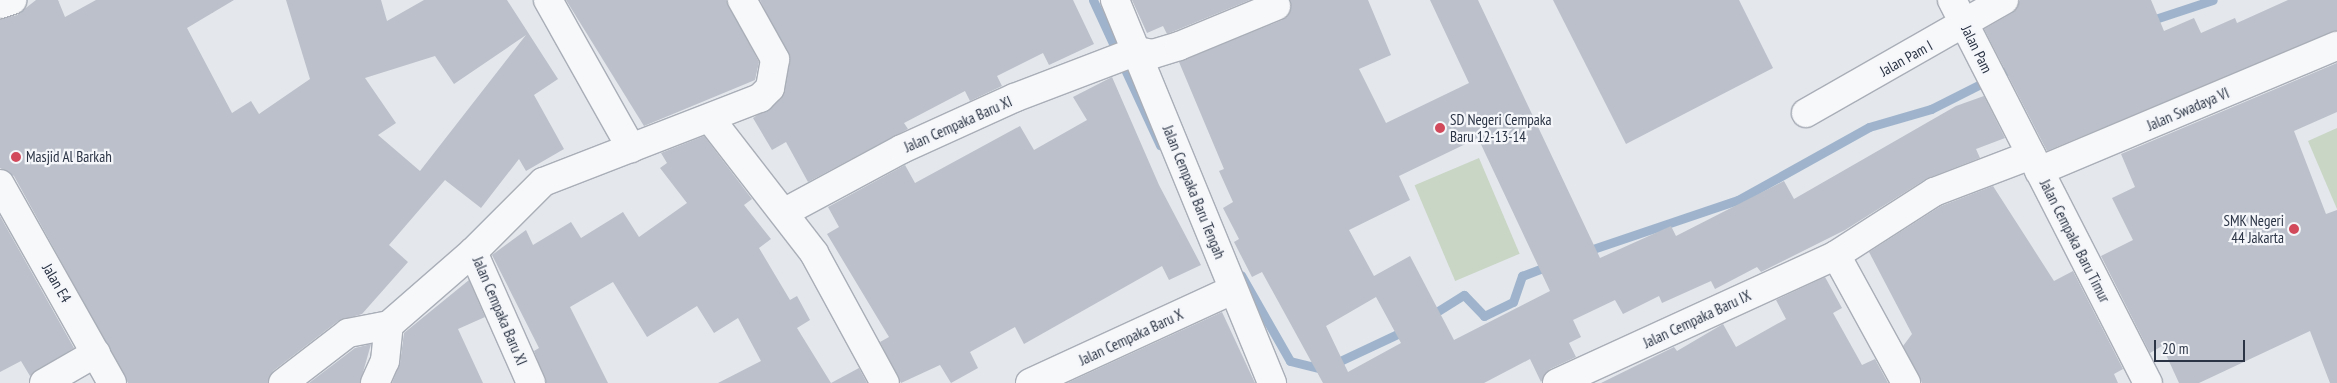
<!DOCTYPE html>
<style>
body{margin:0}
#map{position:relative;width:2337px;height:383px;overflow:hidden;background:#e4e7ec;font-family:"PT Sans Narrow",sans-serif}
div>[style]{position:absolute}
.green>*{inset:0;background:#c9d6c5;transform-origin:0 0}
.stream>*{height:9px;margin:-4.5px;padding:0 4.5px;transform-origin:4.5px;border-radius:4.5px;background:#9fb4cc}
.building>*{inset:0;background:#bbc0ca}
.roads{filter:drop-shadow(1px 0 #a9aeb7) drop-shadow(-1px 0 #a9aeb7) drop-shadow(0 1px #a9aeb7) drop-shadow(0 -1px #a9aeb7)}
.street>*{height:28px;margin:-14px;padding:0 14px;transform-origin:14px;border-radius:14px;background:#f7f8fa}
.dots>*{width:14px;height:14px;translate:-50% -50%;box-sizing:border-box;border:2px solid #f4f6f9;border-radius:50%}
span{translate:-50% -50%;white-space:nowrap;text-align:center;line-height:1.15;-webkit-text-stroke:4.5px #f4f6f9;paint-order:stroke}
.street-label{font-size:15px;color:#2b3445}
.poi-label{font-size:15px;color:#2b3445}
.left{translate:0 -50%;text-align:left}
.right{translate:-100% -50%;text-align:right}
.scale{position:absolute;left:2154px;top:340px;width:91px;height:22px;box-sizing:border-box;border:2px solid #2b3445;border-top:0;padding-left:6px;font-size:15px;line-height:18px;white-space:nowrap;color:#2b3445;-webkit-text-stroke:4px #f4f6f9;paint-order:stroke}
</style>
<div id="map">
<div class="green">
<div style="clip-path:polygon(2337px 128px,2337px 209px,2308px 141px)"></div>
<div style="left:1479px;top:158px;width:104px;height:70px;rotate:67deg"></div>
</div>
<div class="stream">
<div style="left:1093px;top:0;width:160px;rotate:65.2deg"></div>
<div style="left:2149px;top:21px;width:67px;rotate:-18.2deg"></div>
<div style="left:1584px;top:252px;width:163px;rotate:-18.7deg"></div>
<div style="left:1738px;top:200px;width:150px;rotate:-29.1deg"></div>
<div style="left:1869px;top:127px;width:65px;rotate:-16.2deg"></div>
<div style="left:1931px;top:109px;width:95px;rotate:-26.8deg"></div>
<div style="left:1241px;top:275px;width:99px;rotate:60.3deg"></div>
<div style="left:1290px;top:361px;width:34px;rotate:14deg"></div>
<div style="left:1323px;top:369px;width:92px;rotate:-25.2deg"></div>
<div style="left:1430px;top:316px;width:40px;rotate:-32deg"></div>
<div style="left:1464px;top:295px;width:29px;rotate:46deg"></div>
<div style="left:1484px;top:316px;width:32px;rotate:-26deg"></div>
<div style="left:1513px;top:302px;width:28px;rotate:-71deg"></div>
<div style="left:1522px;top:276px;width:31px;rotate:-21deg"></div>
</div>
<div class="building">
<div style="clip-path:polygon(evenodd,36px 0,58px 0,65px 17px,96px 0,234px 0,187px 28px,232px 113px,251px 101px,259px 114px,310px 79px,286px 0,381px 0,387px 21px,424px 0,507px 0,558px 79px,534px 95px,564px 149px,526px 171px,519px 159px,481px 208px,445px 180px,389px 245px,408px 262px,362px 314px,338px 321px,273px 371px,268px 383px,128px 383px,14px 176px,0 168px,0 19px,17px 15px,36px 0,526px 35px,420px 171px,378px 135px,396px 123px,365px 78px,435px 56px,454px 84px,526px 35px)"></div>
<div style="clip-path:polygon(566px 0,726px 0,759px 62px,755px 80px,644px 126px)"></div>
<div style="clip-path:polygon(760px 0,1073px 0,1094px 44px,1049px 65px,1043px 53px,997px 76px,1002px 86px,970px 101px,965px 91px,904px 123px,908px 129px,808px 182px,786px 142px,772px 150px,753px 118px,781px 99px,790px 62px)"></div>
<div style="clip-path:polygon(1132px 0,1250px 0,1167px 34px,1163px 26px,1147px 33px)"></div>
<div style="clip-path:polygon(evenodd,1290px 0,1368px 0,1391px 55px,1359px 69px,1386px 123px,1469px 83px,1430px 0,1478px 0,1600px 258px,1671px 226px,1676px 236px,1784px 181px,1794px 199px,1956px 106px,1984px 96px,2005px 138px,1976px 149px,1980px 158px,1926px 179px,1845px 230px,1761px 272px,1757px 267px,1715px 289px,1711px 281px,1662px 303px,1659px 296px,1623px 314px,1615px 300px,1573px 320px,1581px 337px,1569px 343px,1576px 357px,1550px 369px,1541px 382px,1530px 359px,1484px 383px,1323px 383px,1262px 272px,1252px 277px,1234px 242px,1239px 239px,1223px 208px,1233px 202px,1219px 171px,1224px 169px,1179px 62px,1282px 20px,1291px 9px,1290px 0,1478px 138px,1550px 291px,1454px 340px,1410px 256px,1374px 276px,1349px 230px,1410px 200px,1399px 176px,1478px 138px,1290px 0,1376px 297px,1401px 343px,1348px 372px,1326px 326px,1376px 297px)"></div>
<div style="clip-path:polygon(1553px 0,1739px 0,1773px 68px,1626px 144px)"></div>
<div style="clip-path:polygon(2020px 0,2151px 0,2164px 31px,2194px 18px,2201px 33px,2235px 18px,2237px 23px,2288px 0,2337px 0,2337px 31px,2047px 151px,1984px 29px,2012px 13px)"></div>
<div style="clip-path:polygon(2337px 63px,2337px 112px,2294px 131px,2326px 214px,2337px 210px,2337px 383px,2330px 383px,2310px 331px,2199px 383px,2179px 383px,2162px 346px,2150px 353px,2101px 256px,2133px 240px,2112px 198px,2135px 187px,2121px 154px)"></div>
<div style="clip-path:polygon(1112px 77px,1159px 185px,1201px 265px,1169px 280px,1162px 266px,1024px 344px,1015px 327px,970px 352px,978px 368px,951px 383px,940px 365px,901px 383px,880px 342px,889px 337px,827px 234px,839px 227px,828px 207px,905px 165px,915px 183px,1020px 126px,1034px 150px,1087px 120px,1073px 97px)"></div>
<div style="clip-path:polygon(704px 136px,752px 199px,744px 205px,771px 239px,759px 248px,790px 300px,797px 296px,810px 320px,797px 328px,831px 383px,718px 383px,761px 361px,738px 318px,714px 333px,697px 306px,647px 337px,613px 282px,570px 307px,608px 383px,546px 383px,534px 351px,539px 348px,492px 255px,526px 230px,533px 245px,571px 222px,581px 238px,623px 212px,639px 237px,687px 203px,660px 168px,667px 163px,661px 153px)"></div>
<div style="clip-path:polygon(1993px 186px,2054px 281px,2073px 271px,2123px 369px,2114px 374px,2118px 383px,1922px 383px,1903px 346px,1912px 334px,1869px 252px,1941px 206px)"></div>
<div style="clip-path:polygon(0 216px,74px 348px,30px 376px,21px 361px,0 372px)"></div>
<div style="clip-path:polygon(1825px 277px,1842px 308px,1833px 313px,1862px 365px,1875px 359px,1888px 383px,1601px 383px,1674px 347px,1677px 351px,1723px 324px,1736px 347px,1786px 319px,1776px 300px)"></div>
<div style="clip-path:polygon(469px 280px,485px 317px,458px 329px,483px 383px,392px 383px,400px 363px,404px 333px)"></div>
<div style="clip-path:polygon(1222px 312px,1255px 383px,1067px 383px)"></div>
<div style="clip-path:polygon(371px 344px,360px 383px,309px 383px,355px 348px)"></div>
<div style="clip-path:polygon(859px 368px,867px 383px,831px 383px)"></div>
</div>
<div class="roads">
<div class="street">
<div style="left:548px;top:0;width:170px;rotate:60.7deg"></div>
<div style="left:1115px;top:0;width:414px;rotate:67.7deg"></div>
<div style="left:1952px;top:0;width:430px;rotate:62.9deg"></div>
<div style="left:0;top:4px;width:13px;rotate:-18deg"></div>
<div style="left:1806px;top:113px;width:228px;rotate:-29.7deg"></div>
<div style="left:711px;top:120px;width:168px;rotate:52.2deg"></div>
<div style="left:814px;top:253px;width:148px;rotate:61.4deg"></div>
<div style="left:2039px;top:171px;width:323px;rotate:-22.8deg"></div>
<div style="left:0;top:184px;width:228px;rotate:60.6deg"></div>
<div style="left:785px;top:212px;width:133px;rotate:-28.3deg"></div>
<div style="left:902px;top:149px;width:123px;rotate:-24.5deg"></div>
<div style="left:1014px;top:98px;width:132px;rotate:-20.9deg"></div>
<div style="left:1137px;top:51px;width:16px;rotate:11deg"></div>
<div style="left:1153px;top:54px;width:27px;rotate:-17deg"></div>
<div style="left:1179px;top:46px;width:105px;rotate:-22.4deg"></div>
<div style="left:473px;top:252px;width:143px;rotate:66.1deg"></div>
<div style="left:1836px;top:255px;width:117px;rotate:-32.7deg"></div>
<div style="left:1934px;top:192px;width:104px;rotate:-20.9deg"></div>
<div style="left:44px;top:383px;width:60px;rotate:-30deg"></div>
<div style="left:283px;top:383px;width:82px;rotate:-37.6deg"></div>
<div style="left:348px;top:333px;width:42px;rotate:-11deg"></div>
<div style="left:389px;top:325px;width:111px;rotate:-41deg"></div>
<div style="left:473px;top:252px;width:99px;rotate:-45deg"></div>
<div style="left:543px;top:182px;width:233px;rotate:-21.2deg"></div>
<div style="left:760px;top:98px;width:14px;rotate:-45deg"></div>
<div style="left:770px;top:88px;width:29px;rotate:-80deg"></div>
<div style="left:775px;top:59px;width:68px;rotate:-119.2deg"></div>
<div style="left:375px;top:383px;width:24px;rotate:-66deg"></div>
<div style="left:385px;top:361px;width:36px;rotate:-84deg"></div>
<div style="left:1030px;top:383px;width:222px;rotate:-24.7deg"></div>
<div style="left:1557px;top:383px;width:307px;rotate:-24.6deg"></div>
<div style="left:1836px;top:255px;width:146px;rotate:61.3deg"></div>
</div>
</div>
<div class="dots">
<div style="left:1440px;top:128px;background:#d1495b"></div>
<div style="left:16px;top:157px;background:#d1495b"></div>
<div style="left:2294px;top:229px;background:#d1495b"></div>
</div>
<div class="street-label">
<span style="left:1977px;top:49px;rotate:64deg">Jalan Pam</span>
<span style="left:1906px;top:58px;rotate:-29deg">Jalan Pam I</span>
<span style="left:2188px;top:109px;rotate:-23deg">Jalan Swadaya VI</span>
<span style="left:958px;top:124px;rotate:-24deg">Jalan Cempaka Baru XI</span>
<span style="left:1194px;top:192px;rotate:68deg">Jalan Cempaka Baru Tengah</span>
<span style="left:2075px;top:241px;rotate:63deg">Jalan Cempaka Baru Timur</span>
<span style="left:57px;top:283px;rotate:60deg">Jalan E4</span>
<span style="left:500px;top:311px;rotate:67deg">Jalan Cempaka Baru XI</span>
<span style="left:1697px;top:319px;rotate:-25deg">Jalan Cempaka Baru IX</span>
<span style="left:1131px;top:337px;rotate:-25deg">Jalan Cempaka Baru X</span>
</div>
<div class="poi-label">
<span class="left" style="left:1450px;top:128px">SD Negeri Cempaka<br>Baru 12-13-14</span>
<span class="left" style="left:26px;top:157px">Masjid Al Barkah</span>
<span class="right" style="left:2284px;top:229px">SMK Negeri<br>44 Jakarta</span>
</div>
<div class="scale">20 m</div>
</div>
